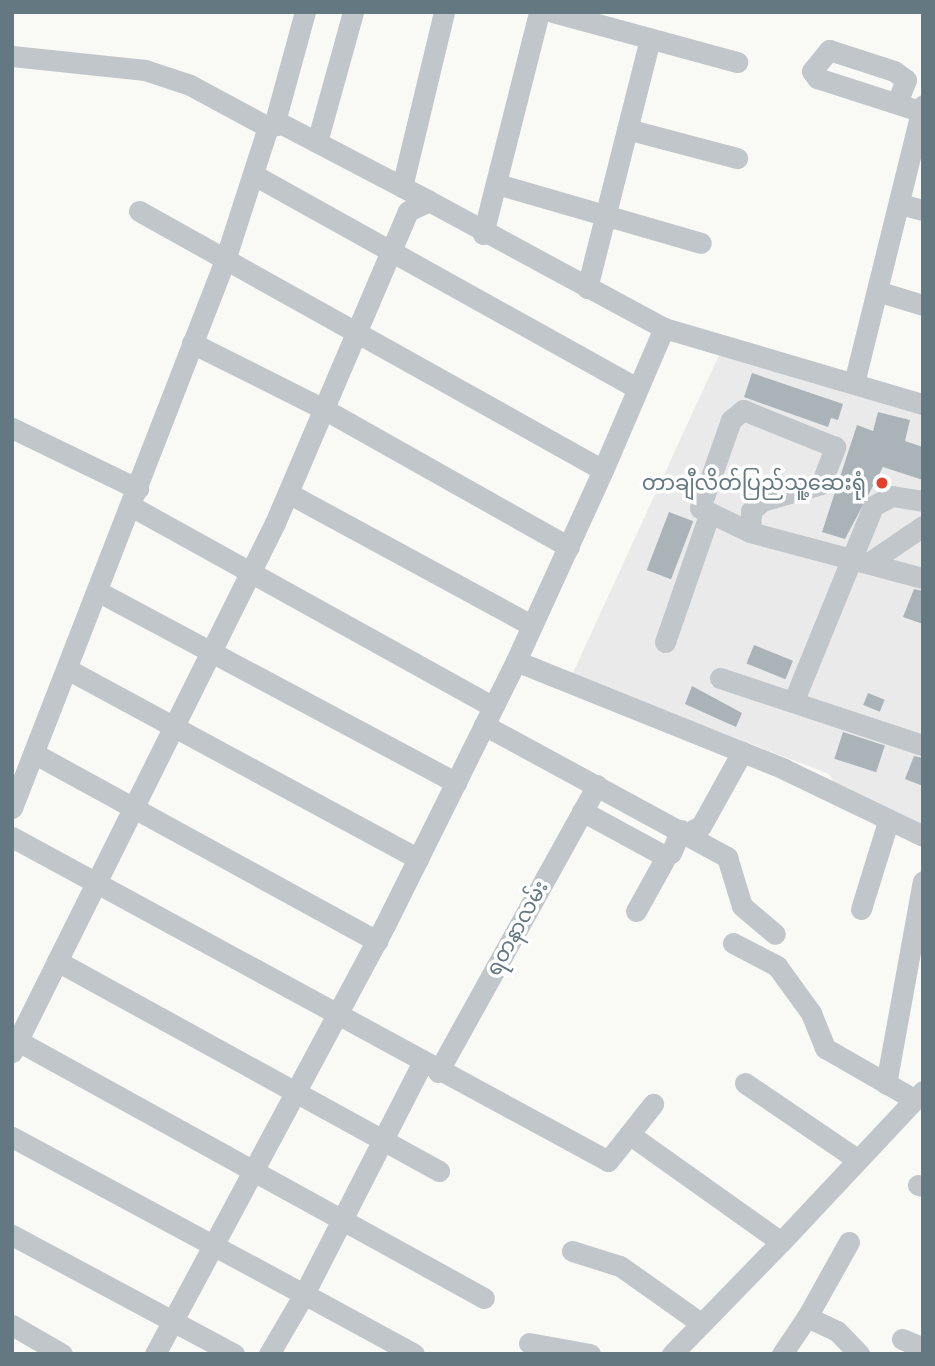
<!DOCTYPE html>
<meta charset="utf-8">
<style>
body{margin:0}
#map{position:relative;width:935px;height:1366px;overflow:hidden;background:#f9f9f6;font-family:Helvetica,"Noto Sans Myanmar",sans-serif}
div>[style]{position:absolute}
.built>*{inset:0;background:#eaeaea}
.building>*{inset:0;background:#a9b3b8;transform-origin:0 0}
.minor>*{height:21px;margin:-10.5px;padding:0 10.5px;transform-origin:10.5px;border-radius:10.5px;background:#c0c6c9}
.dots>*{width:19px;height:19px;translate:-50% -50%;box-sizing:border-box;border:4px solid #fff;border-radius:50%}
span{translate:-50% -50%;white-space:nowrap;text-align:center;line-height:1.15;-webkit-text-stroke:7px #fff;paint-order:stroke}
.poi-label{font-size:21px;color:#647881}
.right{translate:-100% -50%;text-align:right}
.street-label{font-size:21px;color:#647881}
.frame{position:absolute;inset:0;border:14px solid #647881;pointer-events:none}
</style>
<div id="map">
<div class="built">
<div style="clip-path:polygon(720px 353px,923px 410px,923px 827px,838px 790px,829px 774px,572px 675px)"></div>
</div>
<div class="building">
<div style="clip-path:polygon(752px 373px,843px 404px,838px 420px,831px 418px,828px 427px,744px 397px)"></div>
<div style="clip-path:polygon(878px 412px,910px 420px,905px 441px,923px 447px,923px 480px,883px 467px,845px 539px,822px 532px,857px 425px,873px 431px)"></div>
<div style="left:669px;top:512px;width:26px;height:62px;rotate:21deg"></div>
<div style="clip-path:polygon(914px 589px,923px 591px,923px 624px,903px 617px)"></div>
<div style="left:754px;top:645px;width:42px;height:20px;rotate:22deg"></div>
<div style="clip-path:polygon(692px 686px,742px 713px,736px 727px,685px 704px)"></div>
<div style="left:868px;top:693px;width:18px;height:13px;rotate:22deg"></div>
<div style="left:843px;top:732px;width:44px;height:28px;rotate:18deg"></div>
<div style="clip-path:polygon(914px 756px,923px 758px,923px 786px,905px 779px)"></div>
</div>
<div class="minor">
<div style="left:553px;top:12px;width:191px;rotate:15.2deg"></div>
<div style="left:12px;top:56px;width:134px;rotate:6deg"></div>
<div style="left:145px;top:70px;width:47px;rotate:18.4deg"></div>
<div style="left:190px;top:85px;width:89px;rotate:28.3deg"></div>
<div style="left:897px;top:103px;width:25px;rotate:-69deg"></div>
<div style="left:906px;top:80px;width:15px;rotate:-143deg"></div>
<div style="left:894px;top:71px;width:68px;rotate:-162.1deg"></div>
<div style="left:829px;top:50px;width:27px;rotate:129deg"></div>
<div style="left:812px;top:71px;width:9px;rotate:54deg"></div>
<div style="left:817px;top:78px;width:111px;rotate:17.8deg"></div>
<div style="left:274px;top:125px;width:117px;rotate:-74.7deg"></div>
<div style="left:627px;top:129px;width:114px;rotate:14.8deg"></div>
<div style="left:317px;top:142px;width:135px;rotate:-74.5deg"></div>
<div style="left:254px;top:175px;width:438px;rotate:29.1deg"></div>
<div style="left:497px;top:184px;width:212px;rotate:16.1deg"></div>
<div style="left:402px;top:187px;width:180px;rotate:-76.5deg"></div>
<div style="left:900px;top:204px;width:24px;rotate:15deg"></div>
<div style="left:139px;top:211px;width:531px;rotate:29.17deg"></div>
<div style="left:603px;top:470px;width:155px;rotate:-66.8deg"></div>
<div style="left:483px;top:234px;width:229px;rotate:-75.8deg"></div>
<div style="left:587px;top:288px;width:257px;rotate:-75.8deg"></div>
<div style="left:880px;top:292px;width:45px;rotate:16.8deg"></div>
<div style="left:192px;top:343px;width:148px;rotate:26.6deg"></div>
<div style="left:324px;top:409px;width:281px;rotate:29.4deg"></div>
<div style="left:854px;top:383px;width:286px;rotate:-76.1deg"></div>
<div style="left:12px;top:428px;width:140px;rotate:25.8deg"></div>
<div style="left:288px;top:493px;width:277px;rotate:28.5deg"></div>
<div style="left:131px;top:506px;width:414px;rotate:29deg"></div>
<div style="left:750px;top:532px;width:21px;rotate:-87deg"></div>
<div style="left:751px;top:511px;width:15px;rotate:-42deg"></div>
<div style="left:762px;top:501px;width:61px;rotate:-16.1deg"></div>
<div style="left:821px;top:484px;width:40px;rotate:-69deg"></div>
<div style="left:835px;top:447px;width:99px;rotate:-158.1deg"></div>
<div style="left:743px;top:410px;width:16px;rotate:140deg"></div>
<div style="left:731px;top:420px;width:93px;rotate:109.4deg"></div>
<div style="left:700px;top:508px;width:55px;rotate:25.6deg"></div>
<div style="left:750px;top:532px;width:179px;rotate:14.9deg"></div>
<div style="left:870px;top:562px;width:64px;rotate:-34.2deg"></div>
<div style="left:99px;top:592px;width:405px;rotate:28.1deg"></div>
<div style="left:665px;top:642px;width:134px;rotate:-70.9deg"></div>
<div style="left:516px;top:661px;width:210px;rotate:-65.5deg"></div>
<div style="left:69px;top:670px;width:397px;rotate:28.4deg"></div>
<div style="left:720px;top:678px;width:214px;rotate:18.3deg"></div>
<div style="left:794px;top:700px;width:209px;rotate:-67.8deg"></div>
<div style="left:873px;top:506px;width:21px;rotate:-28deg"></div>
<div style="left:892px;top:496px;width:31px;rotate:9deg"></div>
<div style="left:484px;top:725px;width:277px;rotate:28.5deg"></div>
<div style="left:727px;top:857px;width:51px;rotate:73deg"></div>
<div style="left:742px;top:906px;width:43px;rotate:40.3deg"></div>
<div style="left:37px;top:755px;width:388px;rotate:28.7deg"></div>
<div style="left:12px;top:808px;width:588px;rotate:-68.76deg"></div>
<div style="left:225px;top:260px;width:140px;rotate:-72.1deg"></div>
<div style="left:268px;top:127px;width:14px;rotate:-12deg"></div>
<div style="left:282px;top:124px;width:166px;rotate:27.6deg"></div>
<div style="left:582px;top:811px;width:92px;rotate:28.5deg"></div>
<div style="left:663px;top:855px;width:8px;rotate:-14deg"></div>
<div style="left:671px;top:853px;width:25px;rotate:-67deg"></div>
<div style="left:689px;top:832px;width:13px;rotate:-27deg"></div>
<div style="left:701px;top:826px;width:85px;rotate:-61deg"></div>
<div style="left:12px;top:837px;width:678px;rotate:28.53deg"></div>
<div style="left:608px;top:1161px;width:73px;rotate:-51.7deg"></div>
<div style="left:861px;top:909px;width:91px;rotate:-72.8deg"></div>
<div style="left:636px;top:911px;width:64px;rotate:-61deg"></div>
<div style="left:733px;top:943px;width:50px;rotate:27.6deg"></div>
<div style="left:777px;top:966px;width:58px;rotate:54.1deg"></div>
<div style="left:811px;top:1013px;width:38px;rotate:68deg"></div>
<div style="left:825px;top:1048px;width:100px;rotate:29.9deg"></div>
<div style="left:57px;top:961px;width:436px;rotate:28.8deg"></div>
<div style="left:18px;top:1041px;width:532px;rotate:28.88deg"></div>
<div style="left:12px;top:1052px;width:591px;rotate:-63.57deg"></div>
<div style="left:275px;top:523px;width:339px;rotate:-66.9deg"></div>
<div style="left:408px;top:211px;width:23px;rotate:-25deg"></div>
<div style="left:429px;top:201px;width:267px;rotate:28.4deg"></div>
<div style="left:664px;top:328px;width:270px;rotate:16.4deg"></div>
<div style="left:438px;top:1072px;width:328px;rotate:-61deg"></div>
<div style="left:745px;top:1083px;width:132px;rotate:34.2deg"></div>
<div style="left:886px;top:1084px;width:206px;rotate:-79.7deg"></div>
<div style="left:629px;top:1134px;width:186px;rotate:35.4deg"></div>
<div style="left:781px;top:1242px;width:207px;rotate:-46.8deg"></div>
<div style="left:12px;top:1137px;width:332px;rotate:28.3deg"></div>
<div style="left:304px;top:1294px;width:259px;rotate:-62.9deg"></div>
<div style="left:918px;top:1185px;width:5px;rotate:11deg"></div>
<div style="left:12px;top:1235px;width:252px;rotate:28.2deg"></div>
<div style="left:572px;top:1251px;width:50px;rotate:17.4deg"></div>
<div style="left:620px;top:1266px;width:97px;rotate:35.3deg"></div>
<div style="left:807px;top:1317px;width:86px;rotate:-60.8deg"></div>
<div style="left:12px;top:1325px;width:58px;rotate:30.1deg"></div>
<div style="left:902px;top:1339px;width:23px;rotate:23deg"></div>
<div style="left:529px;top:1343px;width:62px;rotate:10.2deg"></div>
<div style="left:155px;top:1354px;width:487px;rotate:-61.8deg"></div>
<div style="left:385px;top:925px;width:295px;rotate:-63.6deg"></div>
<div style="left:516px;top:661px;width:289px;rotate:21.9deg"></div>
<div style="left:784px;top:769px;width:154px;rotate:25.7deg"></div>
<div style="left:269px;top:1354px;width:69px;rotate:-59.7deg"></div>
<div style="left:304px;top:1294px;width:125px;rotate:28.6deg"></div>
<div style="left:672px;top:1354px;width:156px;rotate:-45.8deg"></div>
<div style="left:782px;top:1354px;width:45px;rotate:-56deg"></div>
<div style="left:807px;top:1317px;width:33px;rotate:25deg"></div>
<div style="left:837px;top:1331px;width:32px;rotate:46deg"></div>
</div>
<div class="dots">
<div style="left:882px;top:483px;background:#e33f2d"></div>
</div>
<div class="poi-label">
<span class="right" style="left:866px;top:483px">တာချီလိတ်ပြည်သူ့ဆေးရုံ</span>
</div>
<div class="street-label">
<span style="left:517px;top:928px;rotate:-61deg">ရတနာလမ်း</span>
</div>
<div class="frame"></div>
</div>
